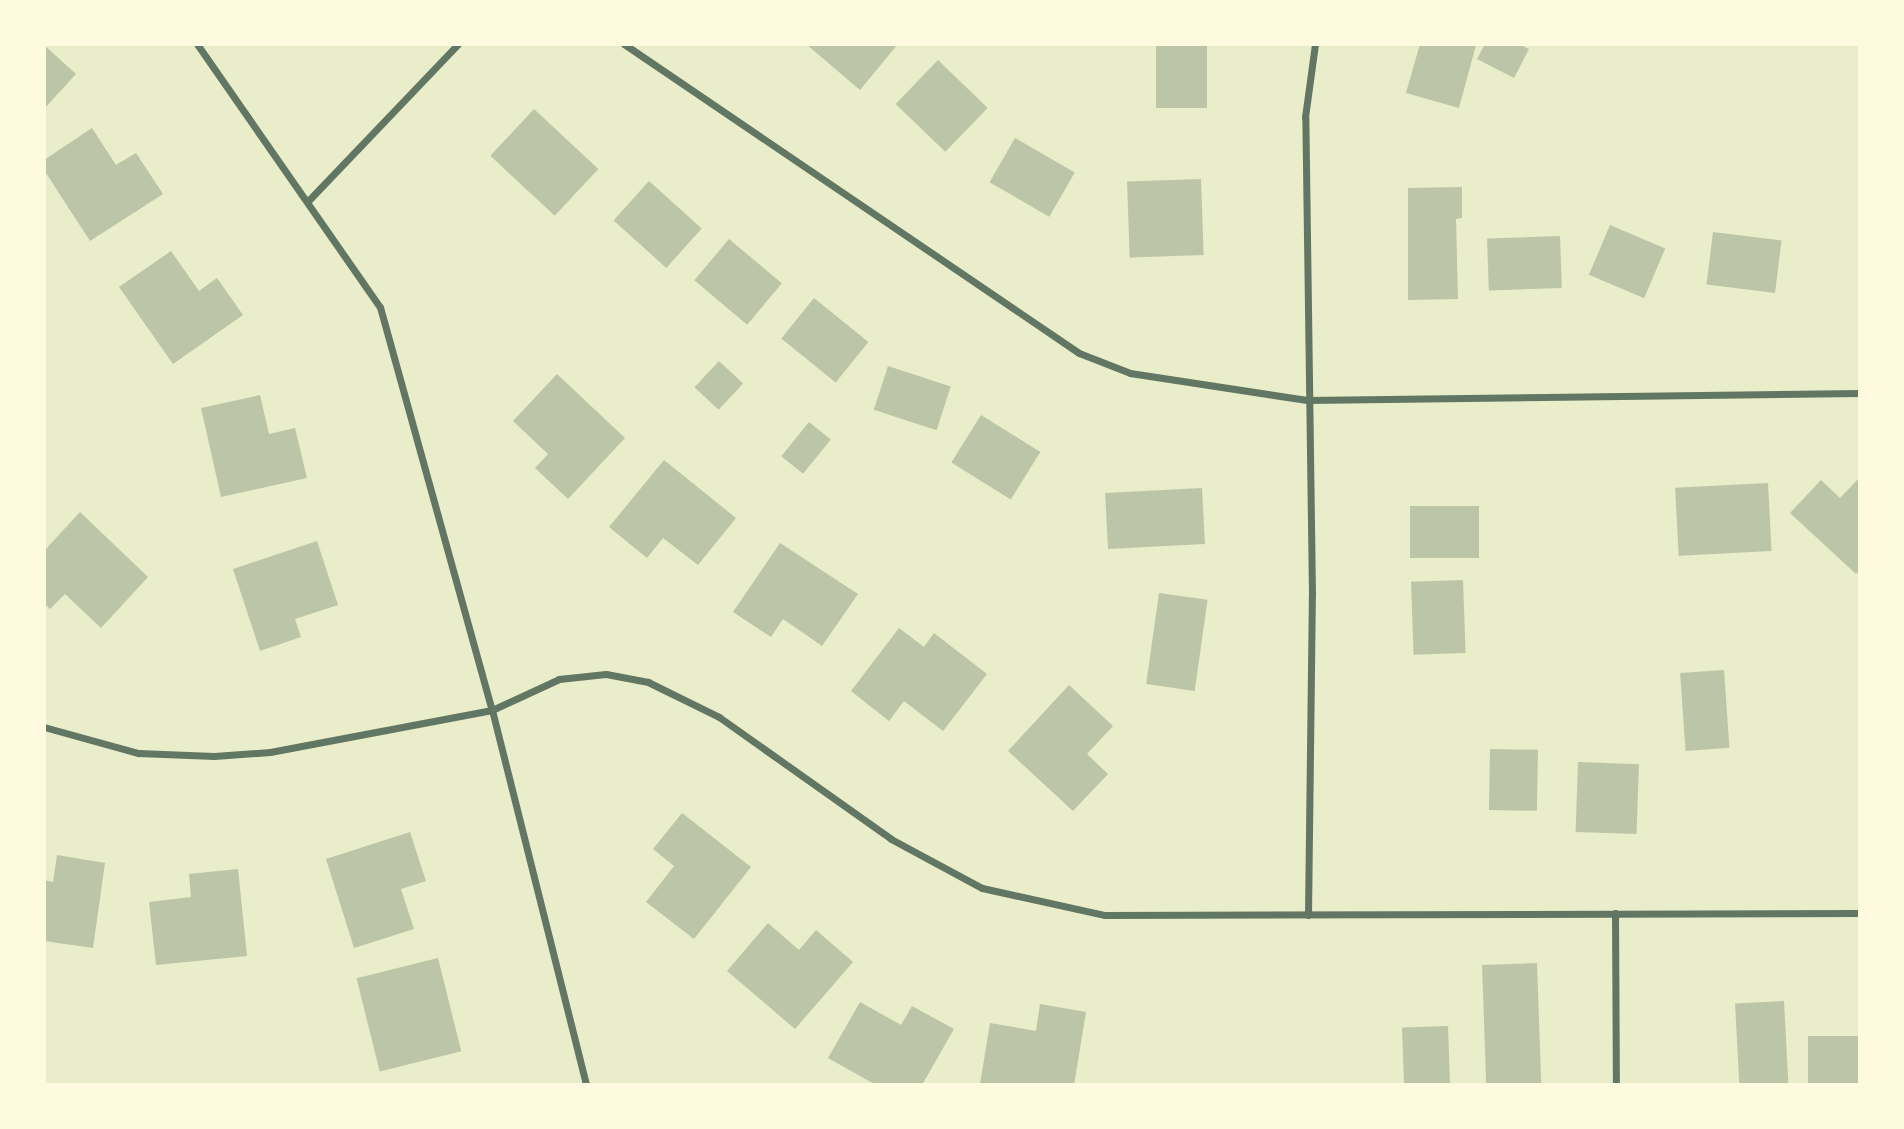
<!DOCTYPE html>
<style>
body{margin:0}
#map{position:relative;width:1904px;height:1129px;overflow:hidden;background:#e9edc9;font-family:Arial,sans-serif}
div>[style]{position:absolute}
.building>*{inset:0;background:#bcc5a7;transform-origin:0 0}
.minor>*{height:7px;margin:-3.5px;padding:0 3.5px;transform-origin:3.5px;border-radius:3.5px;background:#617663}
span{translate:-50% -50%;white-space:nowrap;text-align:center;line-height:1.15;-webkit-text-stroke:5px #fefae0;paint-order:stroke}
.frame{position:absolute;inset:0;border:46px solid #fefae0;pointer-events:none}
</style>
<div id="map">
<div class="building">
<div style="clip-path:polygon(806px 44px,898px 44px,860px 90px)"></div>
<div style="left:1156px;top:44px;width:51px;height:64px"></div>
<div style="clip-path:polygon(1420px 44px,1476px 45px,1459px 108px,1406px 93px)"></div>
<div style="clip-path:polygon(1485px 44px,1519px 44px,1529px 49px,1514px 78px,1477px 59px)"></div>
<div style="clip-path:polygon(44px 45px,76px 74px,44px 109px)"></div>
<div style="left:938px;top:60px;width:69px;height:61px;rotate:44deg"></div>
<div style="left:534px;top:109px;width:88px;height:64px;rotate:43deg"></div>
<div style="clip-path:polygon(92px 128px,116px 165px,136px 153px,163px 194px,90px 241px,44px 170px,44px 160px)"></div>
<div style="left:1015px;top:138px;width:69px;height:51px;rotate:30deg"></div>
<div style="left:1201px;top:179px;width:76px;height:74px;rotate:88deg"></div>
<div style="left:649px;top:181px;width:71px;height:53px;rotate:42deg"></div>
<div style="clip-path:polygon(1462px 187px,1462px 218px,1456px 219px,1458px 299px,1408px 300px,1408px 188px)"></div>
<div style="left:1610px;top:225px;width:60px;height:54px;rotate:23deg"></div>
<div style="left:1713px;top:232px;width:69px;height:53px;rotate:7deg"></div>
<div style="left:1560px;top:236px;width:52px;height:73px;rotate:88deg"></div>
<div style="left:729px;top:239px;width:69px;height:54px;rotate:40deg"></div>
<div style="clip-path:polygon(171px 251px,199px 291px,217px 278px,243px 315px,173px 364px,119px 287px)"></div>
<div style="left:814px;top:298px;width:70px;height:52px;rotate:39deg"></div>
<div style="left:719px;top:361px;width:33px;height:36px;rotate:43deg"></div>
<div style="left:888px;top:366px;width:66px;height:46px;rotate:18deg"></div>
<div style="clip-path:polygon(557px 374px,625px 438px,568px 499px,535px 468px,548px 454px,513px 421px)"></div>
<div style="clip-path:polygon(260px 395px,269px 434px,295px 428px,307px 478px,221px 497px,201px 408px)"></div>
<div style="left:981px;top:415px;width:70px;height:56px;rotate:32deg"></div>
<div style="left:809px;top:422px;width:28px;height:44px;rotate:39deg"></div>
<div style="clip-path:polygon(664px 460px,736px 518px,698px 565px,663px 538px,647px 558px,609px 527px)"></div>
<div style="clip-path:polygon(1860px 477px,1860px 570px,1856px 574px,1790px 513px,1821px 480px,1840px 498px)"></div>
<div style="left:1768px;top:483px;width:68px;height:93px;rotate:87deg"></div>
<div style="left:1202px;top:488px;width:56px;height:97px;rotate:87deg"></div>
<div style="left:1410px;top:506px;width:69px;height:52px"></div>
<div style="clip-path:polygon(80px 512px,148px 577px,101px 628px,65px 594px,50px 609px,44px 603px,44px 551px)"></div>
<div style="clip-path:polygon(317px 541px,338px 605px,295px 619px,301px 637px,260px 651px,233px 569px)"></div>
<div style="clip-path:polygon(780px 543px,858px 594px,822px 646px,783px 619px,771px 637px,733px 612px)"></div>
<div style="left:1463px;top:580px;width:73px;height:52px;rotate:88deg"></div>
<div style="left:1159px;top:593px;width:49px;height:92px;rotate:8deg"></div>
<div style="clip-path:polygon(899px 628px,924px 647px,934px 633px,987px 674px,943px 731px,904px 701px,889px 721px,851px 691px)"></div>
<div style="left:1724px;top:670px;width:78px;height:44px;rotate:86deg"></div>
<div style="clip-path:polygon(1069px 685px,1113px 726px,1087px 754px,1108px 774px,1073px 811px,1008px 751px)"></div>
<div style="left:1490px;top:749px;width:48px;height:61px;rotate:1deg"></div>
<div style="left:1578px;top:762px;width:61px;height:70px;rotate:2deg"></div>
<div style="clip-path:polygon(682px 813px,751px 867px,694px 939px,646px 902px,674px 866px,653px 849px)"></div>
<div style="clip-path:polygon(410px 832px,426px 881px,401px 889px,414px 929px,354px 948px,326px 859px)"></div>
<div style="clip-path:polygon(57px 855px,105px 863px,93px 948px,44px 941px,44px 880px,53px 882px)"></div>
<div style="clip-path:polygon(238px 869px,247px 956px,156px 965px,149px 902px,191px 897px,189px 874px)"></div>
<div style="clip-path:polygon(768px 923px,799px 950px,816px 930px,853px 962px,795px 1029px,727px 971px)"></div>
<div style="left:438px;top:958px;width:96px;height:84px;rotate:76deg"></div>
<div style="left:1537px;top:963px;width:122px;height:55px;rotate:88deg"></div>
<div style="left:1784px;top:1001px;width:84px;height:49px;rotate:87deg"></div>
<div style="clip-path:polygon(860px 1002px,901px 1025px,912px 1006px,954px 1029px,922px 1085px,876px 1085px,828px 1058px)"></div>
<div style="clip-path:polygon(1040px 1004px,1086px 1012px,1074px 1085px,980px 1084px,990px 1023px,1036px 1031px)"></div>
<div style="left:1448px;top:1026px;width:59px;height:46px;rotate:88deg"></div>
<div style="left:1808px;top:1036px;width:52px;height:49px"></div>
</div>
<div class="minor">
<div style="left:197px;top:44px;width:320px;rotate:55.2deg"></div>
<div style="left:380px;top:307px;width:418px;rotate:74.5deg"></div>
<div style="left:492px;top:710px;width:387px;rotate:75.9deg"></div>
<div style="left:624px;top:44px;width:550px;rotate:34.18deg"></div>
<div style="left:1079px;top:353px;width:55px;rotate:21.4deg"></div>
<div style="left:1130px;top:373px;width:179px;rotate:8.7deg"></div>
<div style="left:1307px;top:400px;width:553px;rotate:-0.73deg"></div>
<div style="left:308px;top:201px;width:217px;rotate:-46.3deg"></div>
<div style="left:44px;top:727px;width:98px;rotate:15.5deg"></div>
<div style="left:138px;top:753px;width:76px;rotate:2.3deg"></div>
<div style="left:214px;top:756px;width:56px;rotate:-4.1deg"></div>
<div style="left:270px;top:752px;width:226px;rotate:-10.7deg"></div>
<div style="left:492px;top:710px;width:74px;rotate:-24.8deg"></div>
<div style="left:559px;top:679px;width:47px;rotate:-6.1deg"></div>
<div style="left:606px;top:674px;width:43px;rotate:10.8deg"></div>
<div style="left:648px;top:682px;width:79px;rotate:26.2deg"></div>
<div style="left:719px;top:717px;width:211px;rotate:35.3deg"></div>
<div style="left:891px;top:839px;width:103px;rotate:28.3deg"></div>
<div style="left:982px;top:888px;width:126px;rotate:12.4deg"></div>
<div style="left:1105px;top:915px;width:755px;rotate:-0.15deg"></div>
<div style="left:1615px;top:913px;width:172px;rotate:89.7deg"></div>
<div style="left:1308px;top:915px;width:320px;rotate:-89.3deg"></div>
<div style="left:1312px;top:595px;width:478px;rotate:-90.8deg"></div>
<div style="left:1305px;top:117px;width:74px;rotate:-82.2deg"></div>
</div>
<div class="frame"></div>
</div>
